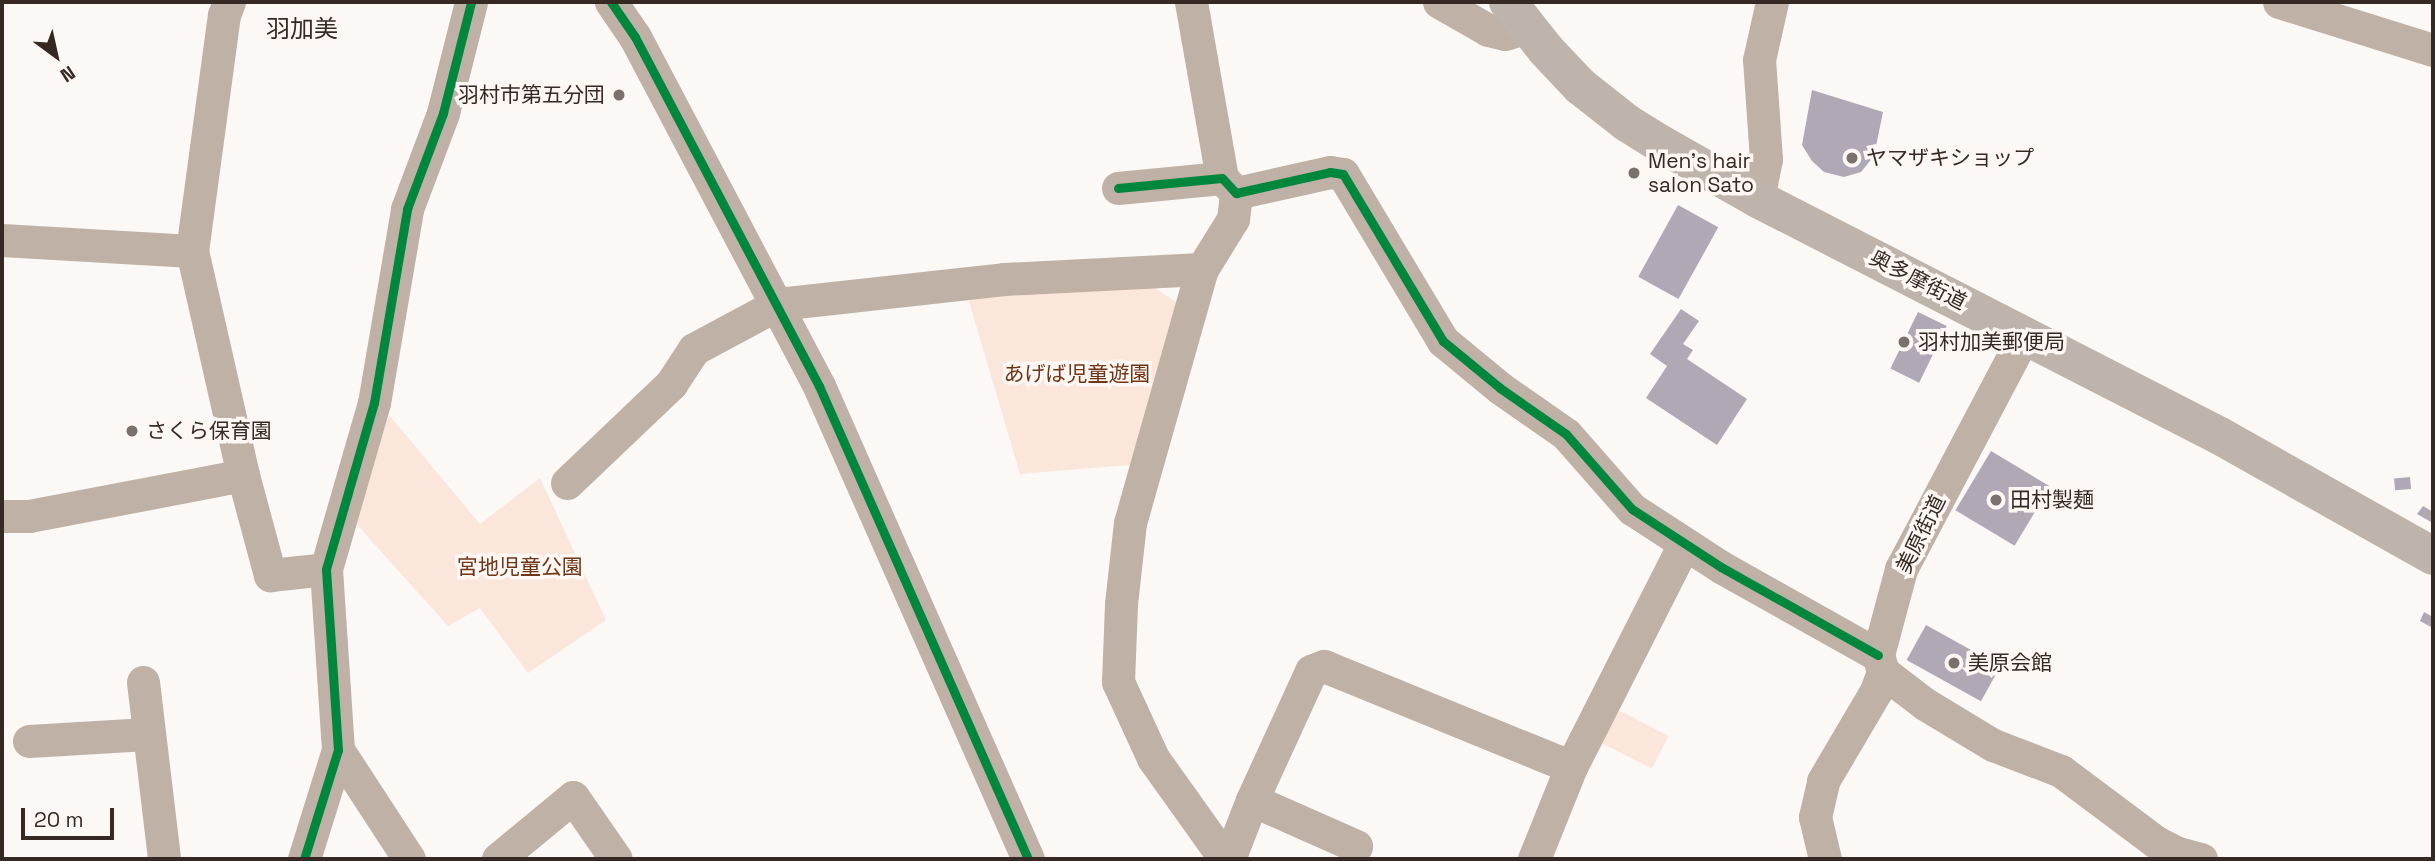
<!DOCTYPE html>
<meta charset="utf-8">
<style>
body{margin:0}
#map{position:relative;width:2435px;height:861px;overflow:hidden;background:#fbf8f6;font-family:"Space Grotesk","Noto Sans JP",sans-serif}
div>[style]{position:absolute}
.green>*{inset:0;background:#fbe6dc;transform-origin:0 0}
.building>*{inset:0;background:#b1a8b6;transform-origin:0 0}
.minor>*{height:33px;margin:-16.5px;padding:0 16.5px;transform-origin:16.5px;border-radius:16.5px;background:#bfb1a6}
.major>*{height:38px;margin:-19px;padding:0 19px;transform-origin:19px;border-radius:19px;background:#bfb4ab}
.cycleway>*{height:9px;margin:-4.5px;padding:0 4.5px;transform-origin:4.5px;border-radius:4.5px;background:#00873e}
.dots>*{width:19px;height:19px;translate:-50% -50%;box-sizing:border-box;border:4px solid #fef7f3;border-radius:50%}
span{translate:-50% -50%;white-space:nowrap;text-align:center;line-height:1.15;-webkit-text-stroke:7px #fef7f3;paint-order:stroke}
.poi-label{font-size:21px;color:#362822}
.right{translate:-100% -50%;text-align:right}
.left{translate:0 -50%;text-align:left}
.street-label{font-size:21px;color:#362822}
.park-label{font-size:21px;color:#703516}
.quarter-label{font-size:24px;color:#362822}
.frame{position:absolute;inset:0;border:4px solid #362822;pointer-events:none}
.north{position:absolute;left:21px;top:21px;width:70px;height:70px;-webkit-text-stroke:5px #fef7f3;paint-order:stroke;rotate:147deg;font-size:19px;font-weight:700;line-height:28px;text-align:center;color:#362822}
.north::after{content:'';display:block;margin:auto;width:24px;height:32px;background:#362822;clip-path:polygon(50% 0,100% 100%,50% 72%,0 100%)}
.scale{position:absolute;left:21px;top:808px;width:93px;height:32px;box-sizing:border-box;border:4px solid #362822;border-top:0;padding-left:9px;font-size:21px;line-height:24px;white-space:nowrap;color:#362822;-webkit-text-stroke:5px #fef7f3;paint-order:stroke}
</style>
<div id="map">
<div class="green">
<div style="clip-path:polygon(1152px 286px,1176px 302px,1140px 464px,1020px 474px,968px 298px)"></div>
<div style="clip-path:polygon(389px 415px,480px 524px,540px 478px,606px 620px,528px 673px,480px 608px,448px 626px,351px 518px)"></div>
<div style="left:1616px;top:709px;width:59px;height:37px;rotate:27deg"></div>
</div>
<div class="building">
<div style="clip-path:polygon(1812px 90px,1883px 112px,1874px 156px,1861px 172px,1844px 177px,1824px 172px,1812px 161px,1802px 145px)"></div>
<div style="left:1678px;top:205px;width:46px;height:82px;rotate:29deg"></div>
<div style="clip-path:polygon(1681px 309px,1699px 321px,1683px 344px,1693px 350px,1687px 359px,1747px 399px,1717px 445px,1646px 398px,1667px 366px,1650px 354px)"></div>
<div style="left:1918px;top:312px;width:32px;height:63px;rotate:26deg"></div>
<div style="left:1991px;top:451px;width:69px;height:69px;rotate:31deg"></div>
<div style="left:2410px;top:477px;width:12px;height:16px;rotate:85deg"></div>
<div style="clip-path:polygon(2423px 506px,2433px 512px,2433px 523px,2417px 514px)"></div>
<div style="clip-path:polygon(2424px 612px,2433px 617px,2433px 628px,2420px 621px)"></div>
<div style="left:1926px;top:625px;width:85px;height:40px;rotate:29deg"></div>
</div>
<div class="minor">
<div style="left:611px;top:2px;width:42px;rotate:55.6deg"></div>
<div style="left:635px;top:37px;width:395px;rotate:62.2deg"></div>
<div style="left:819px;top:386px;width:517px;rotate:66.16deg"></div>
<div style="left:1191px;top:2px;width:179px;rotate:80deg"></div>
<div style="left:1439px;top:2px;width:56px;rotate:29.7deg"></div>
<div style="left:1488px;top:30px;width:17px;rotate:13deg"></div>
<div style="left:1505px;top:34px;width:22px;rotate:-18deg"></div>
<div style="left:2279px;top:2px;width:161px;rotate:17.3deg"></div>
<div style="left:1118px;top:188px;width:104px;rotate:-5.5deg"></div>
<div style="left:1222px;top:178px;width:21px;rotate:47deg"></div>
<div style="left:1236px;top:193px;width:96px;rotate:-12.6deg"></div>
<div style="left:1330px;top:172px;width:13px;rotate:9deg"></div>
<div style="left:1343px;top:174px;width:195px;rotate:59.1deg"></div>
<div style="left:1443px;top:341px;width:74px;rotate:39.5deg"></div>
<div style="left:1500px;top:388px;width:80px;rotate:34.9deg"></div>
<div style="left:1566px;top:434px;width:100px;rotate:48.7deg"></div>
<div style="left:1632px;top:509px;width:106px;rotate:33.1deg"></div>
<div style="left:1721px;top:567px;width:180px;rotate:29.3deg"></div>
<div style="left:1758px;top:199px;width:41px;rotate:-78.7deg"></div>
<div style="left:1766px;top:159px;width:99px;rotate:-94deg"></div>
<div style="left:1759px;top:60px;width:59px;rotate:-77.4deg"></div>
<div style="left:2px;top:240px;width:190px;rotate:3.3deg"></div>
<div style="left:243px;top:475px;width:104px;rotate:74.9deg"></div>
<div style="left:270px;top:575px;width:56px;rotate:-6.1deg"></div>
<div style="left:567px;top:483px;width:144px;rotate:-43.6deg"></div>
<div style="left:671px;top:384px;width:42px;rotate:-56.7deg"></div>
<div style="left:694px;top:349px;width:95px;rotate:-28.2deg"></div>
<div style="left:778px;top:304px;width:227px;rotate:-6.3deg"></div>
<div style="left:1004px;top:279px;width:198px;rotate:-2.9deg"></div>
<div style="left:2px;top:516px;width:27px"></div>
<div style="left:29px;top:516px;width:218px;rotate:-10.8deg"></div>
<div style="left:243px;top:475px;width:230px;rotate:-102.8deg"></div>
<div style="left:192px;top:251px;width:238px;rotate:-82.3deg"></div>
<div style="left:224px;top:15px;width:14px;rotate:-69deg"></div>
<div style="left:1883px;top:672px;width:53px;rotate:37.3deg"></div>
<div style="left:1925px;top:704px;width:79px;rotate:31.1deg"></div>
<div style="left:1993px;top:745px;width:73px;rotate:20.9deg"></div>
<div style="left:2061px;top:771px;width:119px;rotate:36.8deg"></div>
<div style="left:2156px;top:842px;width:25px;rotate:27deg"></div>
<div style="left:2178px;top:853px;width:24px;rotate:15deg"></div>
<div style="left:143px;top:682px;width:178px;rotate:83.2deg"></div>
<div style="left:29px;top:741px;width:118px;rotate:-3.4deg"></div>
<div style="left:338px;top:750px;width:130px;rotate:56.9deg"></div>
<div style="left:1252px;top:800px;width:114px;rotate:23.9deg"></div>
<div style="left:304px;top:859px;width:114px;rotate:-72.7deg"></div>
<div style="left:338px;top:750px;width:181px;rotate:-93.8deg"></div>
<div style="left:326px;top:569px;width:173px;rotate:-73.9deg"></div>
<div style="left:374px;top:403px;width:197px;rotate:-80.3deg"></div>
<div style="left:407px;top:209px;width:103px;rotate:-69.4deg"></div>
<div style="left:443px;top:113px;width:114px;rotate:-75.8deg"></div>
<div style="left:498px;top:859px;width:97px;rotate:-39.6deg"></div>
<div style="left:573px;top:797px;width:75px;rotate:55.3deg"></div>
<div style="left:1225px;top:859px;width:124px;rotate:-125.5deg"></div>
<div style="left:1153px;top:758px;width:84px;rotate:-114.7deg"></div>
<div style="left:1118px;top:682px;width:78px;rotate:-87.8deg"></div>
<div style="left:1121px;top:604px;width:81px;rotate:-83.7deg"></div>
<div style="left:1130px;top:523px;width:264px;rotate:-74.2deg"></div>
<div style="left:1202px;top:269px;width:59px;rotate:-58.2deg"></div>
<div style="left:1233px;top:219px;width:26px;rotate:-83deg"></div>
<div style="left:1229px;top:859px;width:63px;rotate:-68.7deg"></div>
<div style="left:1252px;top:800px;width:142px;rotate:-65.4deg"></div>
<div style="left:1311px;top:671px;width:14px;rotate:-21deg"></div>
<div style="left:1324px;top:666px;width:267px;rotate:22.2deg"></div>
<div style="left:1534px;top:859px;width:99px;rotate:-68.1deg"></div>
<div style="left:1571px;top:767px;width:250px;rotate:-63.1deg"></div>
<div style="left:1825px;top:859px;width:43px;rotate:-103.4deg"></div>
<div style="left:1815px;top:817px;width:37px;rotate:-77deg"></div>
<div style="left:1823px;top:781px;width:104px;rotate:-59.5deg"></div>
<div style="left:1876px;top:691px;width:20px;rotate:-70deg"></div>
<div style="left:1883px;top:672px;width:18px;rotate:-106deg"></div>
<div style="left:1878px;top:655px;width:89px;rotate:-75deg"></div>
<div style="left:1901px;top:569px;width:266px;rotate:-62.2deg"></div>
</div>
<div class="major">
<div style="left:1508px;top:2px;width:61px;rotate:51.6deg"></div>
<div style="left:1546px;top:50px;width:50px;rotate:46.6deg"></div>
<div style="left:1580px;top:86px;width:60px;rotate:38.2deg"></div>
<div style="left:1627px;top:123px;width:40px;rotate:32deg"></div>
<div style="left:1661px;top:144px;width:112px;rotate:29.6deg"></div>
<div style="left:1758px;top:199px;width:519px;rotate:27.16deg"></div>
<div style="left:2220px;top:436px;width:244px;rotate:29.4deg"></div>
</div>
<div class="cycleway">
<div style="left:611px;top:2px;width:42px;rotate:55.6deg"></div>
<div style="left:635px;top:37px;width:395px;rotate:62.2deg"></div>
<div style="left:819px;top:386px;width:517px;rotate:66.16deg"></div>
<div style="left:1118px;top:188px;width:104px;rotate:-5.5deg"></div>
<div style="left:1222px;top:178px;width:21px;rotate:47deg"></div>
<div style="left:1236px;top:193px;width:96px;rotate:-12.6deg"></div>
<div style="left:1330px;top:172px;width:13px;rotate:9deg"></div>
<div style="left:1343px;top:174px;width:195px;rotate:59.1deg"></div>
<div style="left:1443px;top:341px;width:74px;rotate:39.5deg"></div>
<div style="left:1500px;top:388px;width:80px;rotate:34.9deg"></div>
<div style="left:1566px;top:434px;width:100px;rotate:48.7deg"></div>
<div style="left:1632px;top:509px;width:106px;rotate:33.1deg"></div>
<div style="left:1721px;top:567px;width:180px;rotate:29.3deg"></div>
<div style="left:304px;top:859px;width:114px;rotate:-72.7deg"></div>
<div style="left:338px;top:750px;width:181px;rotate:-93.8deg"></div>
<div style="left:326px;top:569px;width:173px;rotate:-73.9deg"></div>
<div style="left:374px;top:403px;width:197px;rotate:-80.3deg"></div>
<div style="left:407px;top:209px;width:103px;rotate:-69.4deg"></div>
<div style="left:443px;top:113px;width:114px;rotate:-75.8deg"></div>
</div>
<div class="dots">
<div style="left:619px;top:95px;background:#7b716c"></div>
<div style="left:1852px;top:158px;background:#7b716c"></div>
<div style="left:1634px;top:173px;background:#7b716c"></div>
<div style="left:1904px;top:342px;background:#7b716c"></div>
<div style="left:132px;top:431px;background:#7b716c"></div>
<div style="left:1996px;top:500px;background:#7b716c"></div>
<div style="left:1954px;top:663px;background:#7b716c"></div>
</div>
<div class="poi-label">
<span class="right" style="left:605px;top:95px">羽村市第五分団</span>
<span class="left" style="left:1866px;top:158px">ヤマザキショップ</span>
<span class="left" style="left:1648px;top:173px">Men's hair<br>salon Sato</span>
<span class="left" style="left:1918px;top:342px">羽村加美郵便局</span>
<span class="left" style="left:146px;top:431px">さくら保育園</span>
<span class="left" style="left:2010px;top:500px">田村製麺</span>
<span class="left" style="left:1968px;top:663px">美原会館</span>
</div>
<div class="street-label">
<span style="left:1918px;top:280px;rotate:27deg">奥多摩街道</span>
<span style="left:1921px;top:534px;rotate:-64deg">美原街道</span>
</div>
<div class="park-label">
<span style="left:1077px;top:374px">あげば児童遊園</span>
<span style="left:520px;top:567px">宮地児童公園</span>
</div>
<div class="quarter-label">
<span style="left:302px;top:29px">羽加美</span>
</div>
<div class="frame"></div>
<div class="north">N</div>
<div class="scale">20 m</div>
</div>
